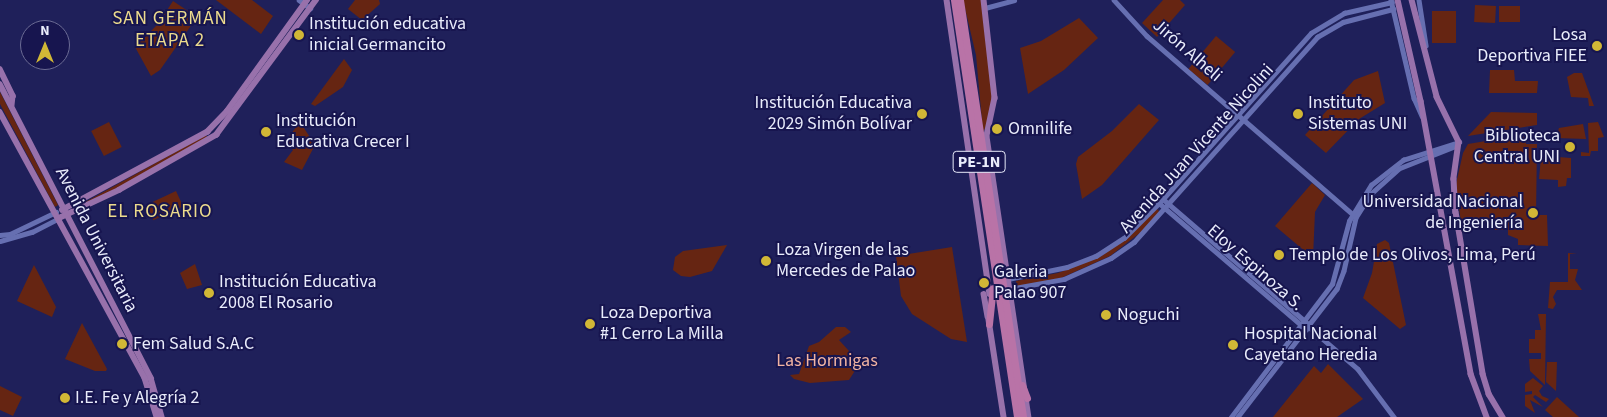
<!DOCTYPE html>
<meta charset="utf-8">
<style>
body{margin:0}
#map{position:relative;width:1607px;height:417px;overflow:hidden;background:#1f205a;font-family:"Source Sans 3",sans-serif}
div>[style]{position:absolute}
.green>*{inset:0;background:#662512;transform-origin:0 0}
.minor>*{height:4.5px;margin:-2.25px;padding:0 2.25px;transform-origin:2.25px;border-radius:2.25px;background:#666fb1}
.major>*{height:5.5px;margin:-2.75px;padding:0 2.75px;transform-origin:2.75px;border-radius:2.75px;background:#9871ab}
.highway>*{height:7px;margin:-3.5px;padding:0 3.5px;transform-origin:3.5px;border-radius:3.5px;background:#b973a7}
.dots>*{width:14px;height:14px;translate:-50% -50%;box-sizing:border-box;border:2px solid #17154f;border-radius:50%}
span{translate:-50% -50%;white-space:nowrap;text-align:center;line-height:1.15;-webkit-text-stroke:4px #17154f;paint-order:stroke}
.shield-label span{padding:1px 4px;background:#17154f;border:1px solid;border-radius:4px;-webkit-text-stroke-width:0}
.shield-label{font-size:16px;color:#e9ecfb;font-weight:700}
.poi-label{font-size:18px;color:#e9ecfb}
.left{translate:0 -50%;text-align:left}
.right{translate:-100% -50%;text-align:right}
.street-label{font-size:18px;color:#e9ecfb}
.park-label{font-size:18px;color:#f2b4a2}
.neighbourhood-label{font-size:19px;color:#ecdb8d;letter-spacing:1px}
.north{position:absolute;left:20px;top:20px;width:50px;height:50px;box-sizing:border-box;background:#17154f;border:1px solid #6b6b94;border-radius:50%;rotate:0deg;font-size:14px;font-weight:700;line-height:20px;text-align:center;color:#e9ecfb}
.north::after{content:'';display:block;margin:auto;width:18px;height:22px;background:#d1b736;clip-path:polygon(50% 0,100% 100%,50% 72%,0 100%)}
</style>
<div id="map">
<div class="green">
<div style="clip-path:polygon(216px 0,252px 0,273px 16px,261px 34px)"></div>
<div style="clip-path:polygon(355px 0,379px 0,380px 4px,362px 20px,348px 9px)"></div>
<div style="clip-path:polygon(963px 0,981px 0,994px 94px,990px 119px,983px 132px,976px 55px)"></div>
<div style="clip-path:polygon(1163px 0,1180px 0,1185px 5px,1157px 37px,1142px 23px)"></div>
<div style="clip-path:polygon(173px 1px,197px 17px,160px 70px,151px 76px,135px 47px,158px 24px)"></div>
<div style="left:1475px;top:5px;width:21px;height:17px;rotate:3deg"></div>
<div style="left:1499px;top:6px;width:21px;height:16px"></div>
<div style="left:1432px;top:11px;width:24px;height:32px"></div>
<div style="clip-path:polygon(1079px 18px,1098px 38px,1064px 70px,1028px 94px,1020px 48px,1041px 41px)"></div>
<div style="left:1216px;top:36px;width:25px;height:43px;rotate:40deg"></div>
<div style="clip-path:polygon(344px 59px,352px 70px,343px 87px,315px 106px,311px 104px)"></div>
<div style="clip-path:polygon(1490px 70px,1514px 70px,1515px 81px,1538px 81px,1537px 93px,1489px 93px)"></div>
<div style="clip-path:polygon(1378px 71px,1385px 103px,1359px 119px,1326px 153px,1305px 135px,1354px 80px)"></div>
<div style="clip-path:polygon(1574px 73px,1582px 73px,1594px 106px,1589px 106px,1588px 98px,1571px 97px,1567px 77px)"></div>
<div style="clip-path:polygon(0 92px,58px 205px,55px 207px,0 104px)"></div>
<div style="clip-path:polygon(1139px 104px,1159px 120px,1102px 185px,1082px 199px,1076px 164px,1078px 157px,1112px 131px)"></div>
<div style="clip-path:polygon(1491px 112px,1537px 113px,1537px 125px,1468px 136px)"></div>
<div style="left:109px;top:122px;width:28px;height:20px;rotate:63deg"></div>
<div style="clip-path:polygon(300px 122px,315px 145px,302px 170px,284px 162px,293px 150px,284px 143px)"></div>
<div style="clip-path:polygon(1598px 122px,1604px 137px,1598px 138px,1598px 151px,1591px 151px,1590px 156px,1581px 156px,1581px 152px,1589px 153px,1588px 123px)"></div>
<div style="clip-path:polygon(1583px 124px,1586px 139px,1556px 138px,1559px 128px)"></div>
<div style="clip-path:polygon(206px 135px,207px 137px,119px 188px,71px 210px)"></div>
<div style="clip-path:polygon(1516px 136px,1526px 137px,1526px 144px,1537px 144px,1536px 215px,1547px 215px,1548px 246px,1518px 245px,1518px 239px,1508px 235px,1508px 230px,1487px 230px,1487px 224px,1461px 223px,1456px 184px,1463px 153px,1468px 144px)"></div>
<div style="clip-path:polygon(1552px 148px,1556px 148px,1558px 157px,1571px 158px,1571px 178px,1567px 178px,1566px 186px,1558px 187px,1558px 180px,1539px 179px,1541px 157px,1548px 157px)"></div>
<div style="clip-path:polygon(1312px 183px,1325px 195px,1315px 212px,1313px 258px,1275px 226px)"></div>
<div style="left:176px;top:191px;width:17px;height:33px;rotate:65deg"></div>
<div style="clip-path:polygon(1157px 209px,1160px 212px,1141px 232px,1110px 256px,1061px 278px,1017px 286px,1016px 281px,1058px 273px,1100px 257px,1130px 236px)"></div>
<div style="clip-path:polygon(1385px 240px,1389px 243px,1406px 325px,1400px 329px,1363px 298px,1372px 273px,1377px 244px)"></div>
<div style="clip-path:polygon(727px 245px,712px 271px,690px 277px,681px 276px,673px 270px,675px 257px,683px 251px)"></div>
<div style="clip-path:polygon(952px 247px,967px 342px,951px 339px,912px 314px,901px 296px,896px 256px)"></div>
<div style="clip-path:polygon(1568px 253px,1577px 254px,1570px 254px,1570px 269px,1578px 269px,1575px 280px,1582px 290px,1557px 290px,1553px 297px,1556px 304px,1553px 309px,1548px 308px,1550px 282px,1568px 282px)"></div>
<div style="clip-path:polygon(195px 264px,202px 285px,187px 289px,180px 273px)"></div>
<div style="clip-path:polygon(34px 265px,56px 307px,52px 317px,17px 301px)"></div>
<div style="clip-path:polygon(1538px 314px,1546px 314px,1545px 385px,1530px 371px,1529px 359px,1541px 359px,1541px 353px,1529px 353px,1529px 339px,1535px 339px,1535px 330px,1541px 330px)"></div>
<div style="clip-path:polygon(82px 323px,107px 369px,106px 371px,95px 371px,65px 359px)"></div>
<div style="clip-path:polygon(836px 327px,845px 327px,851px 332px,839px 340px,860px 363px,849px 380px,810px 383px,794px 379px,790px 375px,799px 374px,809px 346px,819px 342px)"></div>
<div style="clip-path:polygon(1547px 362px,1557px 362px,1556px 391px,1546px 382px)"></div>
<div style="clip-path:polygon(1328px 364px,1363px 399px,1337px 417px,1273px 417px,1314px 366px,1321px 373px)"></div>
<div style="clip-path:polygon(1533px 378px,1543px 386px,1539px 391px,1542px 396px,1549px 399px,1546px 402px,1535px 395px,1533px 397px,1543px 407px,1530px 400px,1535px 413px,1525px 406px,1525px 395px,1532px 394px,1532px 391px,1525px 392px,1525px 384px)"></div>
<div style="clip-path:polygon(0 386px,22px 397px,13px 416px,0 410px)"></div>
<div style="clip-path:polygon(1557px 397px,1579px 417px,1553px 417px,1545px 410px)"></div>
</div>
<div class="minor">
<div style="left:299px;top:0;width:14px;rotate:36deg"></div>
<div style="left:1114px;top:0;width:49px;rotate:47.5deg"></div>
<div style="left:1147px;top:36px;width:274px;rotate:40.9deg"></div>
<div style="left:1391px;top:0;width:101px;rotate:76.8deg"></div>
<div style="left:1414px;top:98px;width:20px;rotate:66deg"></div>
<div style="left:1419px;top:0;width:46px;rotate:81.2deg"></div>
<div style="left:985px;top:8px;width:30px;rotate:-15deg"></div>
<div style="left:1163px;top:199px;width:189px;rotate:40.7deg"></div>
<div style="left:1159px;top:203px;width:194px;rotate:40.6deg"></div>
<div style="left:0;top:235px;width:10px;rotate:-6deg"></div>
<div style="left:10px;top:234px;width:51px;rotate:-25.6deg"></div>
<div style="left:0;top:241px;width:33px;rotate:-16deg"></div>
<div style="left:32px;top:232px;width:30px;rotate:-27deg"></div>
<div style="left:1008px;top:279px;width:60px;rotate:-11.5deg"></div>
<div style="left:1067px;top:267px;width:31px;rotate:-21deg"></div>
<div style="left:1096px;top:256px;width:33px;rotate:-33deg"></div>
<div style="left:1124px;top:238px;width:55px;rotate:-45deg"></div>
<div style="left:1163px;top:199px;width:222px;rotate:-48.3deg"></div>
<div style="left:1311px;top:33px;width:39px;rotate:-31deg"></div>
<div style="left:1344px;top:13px;width:49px;rotate:-12.9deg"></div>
<div style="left:1009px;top:289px;width:56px;rotate:-10.3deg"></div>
<div style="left:1064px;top:279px;width:51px;rotate:-24.1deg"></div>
<div style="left:1111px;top:258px;width:28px;rotate:-35deg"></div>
<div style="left:1134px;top:242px;width:275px;rotate:-48.2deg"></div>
<div style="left:1317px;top:37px;width:30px;rotate:-30deg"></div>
<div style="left:1343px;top:22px;width:52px;rotate:-14.6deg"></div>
<div style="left:1310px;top:328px;width:63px;rotate:40.5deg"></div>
<div style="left:1358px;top:369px;width:60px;rotate:53.1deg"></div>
<div style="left:1231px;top:417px;width:167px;rotate:-52.8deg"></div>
<div style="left:1332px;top:284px;width:65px;rotate:-74.9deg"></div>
<div style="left:1349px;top:221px;width:42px;rotate:-58.6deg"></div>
<div style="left:1371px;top:185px;width:41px;rotate:-38deg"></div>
<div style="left:1403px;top:160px;width:59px;rotate:-17.8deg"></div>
<div style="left:1459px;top:142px;width:4px;rotate:117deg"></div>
<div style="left:1457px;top:146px;width:62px;rotate:158.4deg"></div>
<div style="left:1399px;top:169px;width:38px;rotate:138deg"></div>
<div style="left:1371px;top:194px;width:28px;rotate:122deg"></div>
<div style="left:1356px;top:218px;width:54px;rotate:102.8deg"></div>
<div style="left:1344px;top:271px;width:19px;rotate:111deg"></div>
<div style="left:1337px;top:289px;width:162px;rotate:127.7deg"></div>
</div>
<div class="major">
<div style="left:947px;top:0;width:297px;rotate:81.7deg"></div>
<div style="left:984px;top:0;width:99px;rotate:83.6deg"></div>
<div style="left:995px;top:98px;width:40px;rotate:102deg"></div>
<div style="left:987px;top:137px;width:283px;rotate:81.5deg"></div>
<div style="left:1398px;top:0;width:104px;rotate:77.2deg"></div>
<div style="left:1421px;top:101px;width:278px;rotate:79.6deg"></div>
<div style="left:1471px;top:374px;width:46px;rotate:69.6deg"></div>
<div style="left:1412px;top:0;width:100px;rotate:75.5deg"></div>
<div style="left:1437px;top:97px;width:50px;rotate:63.9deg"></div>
<div style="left:1459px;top:142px;width:37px;rotate:98deg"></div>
<div style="left:1454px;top:179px;width:33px;rotate:87deg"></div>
<div style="left:1456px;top:212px;width:164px;rotate:80.5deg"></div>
<div style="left:1483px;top:374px;width:21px;rotate:73deg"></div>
<div style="left:1489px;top:394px;width:27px;rotate:59deg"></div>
<div style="left:0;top:69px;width:30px;rotate:64deg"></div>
<div style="left:13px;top:96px;width:9px;rotate:96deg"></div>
<div style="left:0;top:84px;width:331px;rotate:62.8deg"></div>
<div style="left:151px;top:378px;width:41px;rotate:74.2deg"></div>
<div style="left:0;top:112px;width:303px;rotate:61.4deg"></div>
<div style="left:145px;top:378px;width:41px;rotate:72.9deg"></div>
<div style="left:62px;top:210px;width:165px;rotate:-28.3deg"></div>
<div style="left:207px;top:132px;width:29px;rotate:-46deg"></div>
<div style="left:227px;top:111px;width:137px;rotate:-54.2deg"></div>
<div style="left:59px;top:218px;width:66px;rotate:-25deg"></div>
<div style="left:119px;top:190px;width:112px;rotate:-29.6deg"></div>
<div style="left:216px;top:135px;width:168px;rotate:-53.5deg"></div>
<div style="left:984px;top:294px;width:23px;rotate:80deg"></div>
<div style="left:989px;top:320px;width:98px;rotate:81.2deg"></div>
</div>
<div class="highway">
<div style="left:954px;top:0;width:422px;rotate:81.4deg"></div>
<div style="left:960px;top:0;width:422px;rotate:81.4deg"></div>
<div style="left:989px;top:324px;width:36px;rotate:-84deg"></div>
<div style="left:1022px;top:385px;width:14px;rotate:69deg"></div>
</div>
<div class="dots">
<div style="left:299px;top:35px;background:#d1b736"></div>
<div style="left:1597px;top:46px;background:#d1b736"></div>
<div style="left:922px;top:114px;background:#d1b736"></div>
<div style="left:1298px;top:114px;background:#d1b736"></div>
<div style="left:997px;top:129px;background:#d1b736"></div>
<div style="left:266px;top:132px;background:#d1b736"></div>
<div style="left:1570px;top:147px;background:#d1b736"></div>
<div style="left:1533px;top:213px;background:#d1b736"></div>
<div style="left:1279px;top:255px;background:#d1b736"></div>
<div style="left:766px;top:261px;background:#d1b736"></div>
<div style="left:984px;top:283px;background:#d1b736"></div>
<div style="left:209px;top:293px;background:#d1b736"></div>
<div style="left:1106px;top:315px;background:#d1b736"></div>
<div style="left:590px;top:324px;background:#d1b736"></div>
<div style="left:122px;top:344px;background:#d1b736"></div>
<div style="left:1233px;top:345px;background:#d1b736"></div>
<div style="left:65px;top:398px;background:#d1b736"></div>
</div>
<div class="shield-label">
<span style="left:979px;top:162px">PE-1N</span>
</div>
<div class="poi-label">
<span class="left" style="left:309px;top:35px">Institución educativa<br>inicial Germancito</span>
<span class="right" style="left:1587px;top:46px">Losa<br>Deportiva FIEE</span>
<span class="right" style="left:912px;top:114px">Institución Educativa<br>2029 Simón Bolívar</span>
<span class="left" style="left:1308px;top:114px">Instituto<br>Sistemas UNI</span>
<span class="left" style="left:276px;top:132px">Institución<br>Educativa Crecer I</span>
<span class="left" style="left:1008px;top:129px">Omnilife</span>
<span class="right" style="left:1560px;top:147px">Biblioteca<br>Central UNI</span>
<span class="right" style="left:1523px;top:213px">Universidad Nacional<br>de Ingeniería</span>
<span class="left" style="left:776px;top:261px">Loza Virgen de las<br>Mercedes de Palao</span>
<span class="left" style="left:1289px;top:255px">Templo de Los Olivos, Lima, Perú</span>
<span class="left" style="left:994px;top:283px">Galeria<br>Palao 907</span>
<span class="left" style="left:219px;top:293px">Institución Educativa<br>2008 El Rosario</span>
<span class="left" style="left:600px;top:324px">Loza Deportiva<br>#1 Cerro La Milla</span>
<span class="left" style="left:1117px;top:315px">Noguchi</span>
<span class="left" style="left:1244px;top:345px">Hospital Nacional<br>Cayetano Heredia</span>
<span class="left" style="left:133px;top:344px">Fem Salud S.A.C</span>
<span class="left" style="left:75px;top:398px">I.E. Fe y Alegría 2</span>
</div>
<div class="street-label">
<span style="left:1187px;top:51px;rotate:41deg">Jirón Alheli</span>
<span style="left:1197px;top:149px;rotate:-48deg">Avenida Juan Vicente Nicolini</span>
<span style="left:96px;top:240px;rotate:63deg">Avenida Universitaria</span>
<span style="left:1255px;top:268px;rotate:41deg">Eloy Espinoza S.</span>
</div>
<div class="park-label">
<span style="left:827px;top:361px">Las Hormigas</span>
</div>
<div class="neighbourhood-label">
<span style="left:170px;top:30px">SAN GERMÁN<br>ETAPA 2</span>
<span style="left:160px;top:212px">EL ROSARIO</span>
</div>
<div class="north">N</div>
</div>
